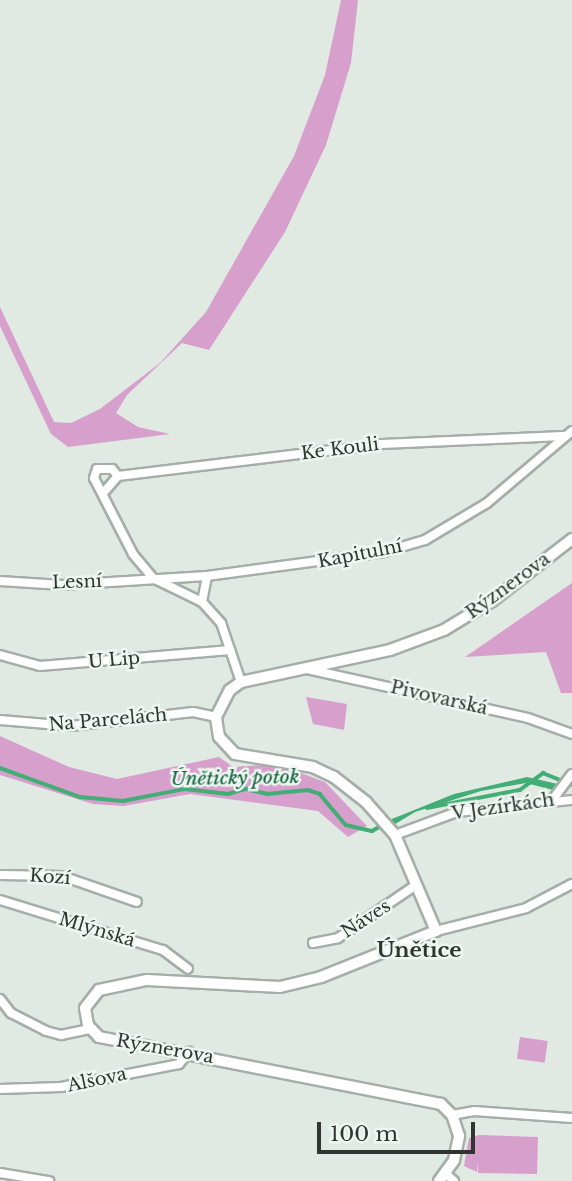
<!DOCTYPE html>
<meta charset="utf-8">
<style>
body{margin:0}
#map{position:relative;width:572px;height:1181px;overflow:hidden;background:#e0eae3;font-family:"Libre Baskerville",serif}
div>[style]{position:absolute}
.green>*{inset:0;background:#d69fcc;transform-origin:0 0}
.water>*{inset:0;background:#42ad75}
.stream>*{height:3.5px;margin:-1.75px;padding:0 1.75px;transform-origin:1.75px;border-radius:1.75px;background:#42ad75}
.roads{filter:drop-shadow(2px 0 #a5aea8) drop-shadow(-2px 0 #a5aea8) drop-shadow(0 2px #a5aea8) drop-shadow(0 -2px #a5aea8)}
.minor>*{height:8px;margin:-4px;padding:0 4px;transform-origin:4px;border-radius:4px;background:#fff}
.tertiary>*{height:10px;margin:-5px;padding:0 5px;transform-origin:5px;border-radius:5px;background:#fff}
span{translate:-50% -50%;white-space:nowrap;text-align:center;line-height:1.15;-webkit-text-stroke:5px #edf7f0;paint-order:stroke}
.street-label{font-size:18px;color:#313532}
.water-label{font-size:19px;color:#055a35;font-style:italic}
.quarter-label{font-size:21px;color:#313532;font-weight:700}
.scale{position:absolute;left:317px;top:1122px;width:158px;height:32px;box-sizing:border-box;border:4px solid #313532;border-top:0;padding-left:9px;font-size:21px;line-height:24px;white-space:nowrap;color:#313532;-webkit-text-stroke:5px #edf7f0;paint-order:stroke}
</style>
<div id="map">
<div class="green">
<div style="clip-path:polygon(341px 0,358px 0,351px 63px,326px 145px,285px 232px,209px 350px,182px 343px,127px 395px,116px 413px,138px 427px,170px 434px,68px 447px,51px 434px,0 326px,0 307px,54px 422px,71px 423px,100px 409px,160px 363px,206px 312px,294px 156px,325px 75px)"></div>
<div style="clip-path:polygon(572px 583px,572px 693px,561px 693px,546px 652px,465px 657px)"></div>
<div style="clip-path:polygon(306px 697px,347px 704px,344px 730px,313px 724px)"></div>
<div style="clip-path:polygon(0 736px,69px 767px,117px 779px,219px 757px,233px 767px,277px 764px,325px 782px,367px 826px,348px 837px,318px 811px,190px 794px,124px 806px,93px 804px,0 775px)"></div>
<div style="left:520px;top:1037px;width:28px;height:22px;rotate:8deg"></div>
<div style="clip-path:polygon(479px 1135px,538px 1137px,537px 1174px,478px 1173px,478px 1161px,477px 1172px,464px 1166px,469px 1138px)"></div>
</div>
<div class="water">
<div style="clip-path:polygon(527px 777px,558px 784px,553px 790px,526px 783px,481px 791px,415px 812px,382px 832px,377px 825px,454px 794px)"></div>
</div>
<div class="stream">
<div style="left:0;top:768px;width:85px;rotate:19.9deg"></div>
<div style="left:80px;top:797px;width:43px;rotate:5.3deg"></div>
<div style="left:123px;top:801px;width:63px;rotate:-11deg"></div>
<div style="left:185px;top:789px;width:43px;rotate:6.6deg"></div>
<div style="left:228px;top:794px;width:19px;rotate:-16deg"></div>
<div style="left:246px;top:789px;width:22px;rotate:13deg"></div>
<div style="left:267px;top:794px;width:41px;rotate:-5.6deg"></div>
<div style="left:308px;top:790px;width:13px;rotate:18deg"></div>
<div style="left:320px;top:794px;width:40px;rotate:50deg"></div>
<div style="left:346px;top:825px;width:27px;rotate:13deg"></div>
<div style="left:372px;top:831px;width:10px;rotate:-29deg"></div>
<div style="left:427px;top:808px;width:95px;rotate:-11deg"></div>
<div style="left:520px;top:790px;width:29px;rotate:-36deg"></div>
<div style="left:543px;top:773px;width:31px;rotate:22deg"></div>
</div>
<div class="roads">
<div class="minor">
<div style="left:104px;top:492px;width:21px;rotate:-49deg"></div>
<div style="left:0;top:581px;width:62px;rotate:3.7deg"></div>
<div style="left:62px;top:585px;width:145px;rotate:-3.6deg"></div>
<div style="left:207px;top:576px;width:179px;rotate:-7.7deg"></div>
<div style="left:384px;top:552px;width:43px;rotate:-16.3deg"></div>
<div style="left:425px;top:540px;width:72px;rotate:-30.8deg"></div>
<div style="left:487px;top:503px;width:111px;rotate:-40.3deg"></div>
<div style="left:202px;top:602px;width:26px;rotate:-79deg"></div>
<div style="left:0;top:655px;width:41px;rotate:15.4deg"></div>
<div style="left:40px;top:666px;width:191px;rotate:-4.8deg"></div>
<div style="left:307px;top:669px;width:226px;rotate:12.5deg"></div>
<div style="left:528px;top:718px;width:47px;rotate:20deg"></div>
<div style="left:241px;top:682px;width:62px;rotate:-108.7deg"></div>
<div style="left:221px;top:623px;width:28px;rotate:-132deg"></div>
<div style="left:202px;top:602px;width:55px;rotate:-153.9deg"></div>
<div style="left:153px;top:578px;width:31px;rotate:-130deg"></div>
<div style="left:133px;top:554px;width:85px;rotate:-117.2deg"></div>
<div style="left:94px;top:478px;width:9px;rotate:-72deg"></div>
<div style="left:97px;top:469px;width:15px"></div>
<div style="left:112px;top:469px;width:9px;rotate:49deg"></div>
<div style="left:118px;top:476px;width:266px;rotate:-6.9deg"></div>
<div style="left:382px;top:444px;width:181px;rotate:-2.5deg"></div>
<div style="left:0;top:720px;width:71px;rotate:4.8deg"></div>
<div style="left:71px;top:726px;width:123px;rotate:-6.5deg"></div>
<div style="left:193px;top:712px;width:24px;rotate:12deg"></div>
<div style="left:553px;top:799px;width:31px;rotate:-53deg"></div>
<div style="left:395px;top:835px;width:66px;rotate:-20.4deg"></div>
<div style="left:457px;top:812px;width:116px;rotate:-6deg"></div>
<div style="left:0;top:875px;width:62px;rotate:0.9deg"></div>
<div style="left:62px;top:876px;width:79px;rotate:19.1deg"></div>
<div style="left:0;top:900px;width:170px;rotate:17.1deg"></div>
<div style="left:163px;top:950px;width:31px;rotate:37deg"></div>
<div style="left:436px;top:931px;width:93px;rotate:-14.3deg"></div>
<div style="left:526px;top:908px;width:52px;rotate:-27.6deg"></div>
<div style="left:313px;top:943px;width:25px;rotate:-11deg"></div>
<div style="left:338px;top:938px;width:94px;rotate:-34.2deg"></div>
<div style="left:0;top:999px;width:18px;rotate:52deg"></div>
<div style="left:11px;top:1013px;width:39px;rotate:27deg"></div>
<div style="left:46px;top:1031px;width:16px;rotate:15deg"></div>
<div style="left:61px;top:1035px;width:29px;rotate:-12deg"></div>
<div style="left:0;top:1089px;width:61px;rotate:-1.9deg"></div>
<div style="left:61px;top:1087px;width:120px;rotate:-11deg"></div>
<div style="left:179px;top:1064px;width:16px;rotate:-50deg"></div>
<div style="left:452px;top:1115px;width:22px;rotate:-10deg"></div>
<div style="left:474px;top:1111px;width:98px;rotate:4.1deg"></div>
<div style="left:0;top:1173px;width:50px;rotate:9.3deg"></div>
<div style="left:445px;top:1173px;width:12px;rotate:42deg"></div>
</div>
<div class="tertiary">
<div style="left:439px;top:1181px;width:26px;rotate:-54deg"></div>
<div style="left:454px;top:1160px;width:25px;rotate:-78deg"></div>
<div style="left:459px;top:1136px;width:22px;rotate:-108deg"></div>
<div style="left:452px;top:1115px;width:16px;rotate:-135deg"></div>
<div style="left:441px;top:1104px;width:349px;rotate:-168.9deg"></div>
<div style="left:99px;top:1037px;width:16px;rotate:-133deg"></div>
<div style="left:88px;top:1025px;width:17px;rotate:-100deg"></div>
<div style="left:85px;top:1008px;width:23px;rotate:-52deg"></div>
<div style="left:99px;top:990px;width:49px;rotate:-11.8deg"></div>
<div style="left:147px;top:980px;width:133px;rotate:3deg"></div>
<div style="left:280px;top:987px;width:42px;rotate:-13.7deg"></div>
<div style="left:321px;top:977px;width:124px;rotate:-21.8deg"></div>
<div style="left:436px;top:931px;width:104px;rotate:-113.1deg"></div>
<div style="left:395px;top:835px;width:44px;rotate:-131.3deg"></div>
<div style="left:366px;top:802px;width:41px;rotate:-142deg"></div>
<div style="left:334px;top:777px;width:23px;rotate:-155deg"></div>
<div style="left:313px;top:767px;width:79px;rotate:-170.5deg"></div>
<div style="left:235px;top:754px;width:23px;rotate:-133deg"></div>
<div style="left:219px;top:737px;width:20px;rotate:-99deg"></div>
<div style="left:216px;top:717px;width:30px;rotate:-63deg"></div>
<div style="left:230px;top:690px;width:14px;rotate:-36deg"></div>
<div style="left:241px;top:682px;width:152px;rotate:-12.1deg"></div>
<div style="left:390px;top:650px;width:58px;rotate:-20.3deg"></div>
<div style="left:444px;top:630px;width:56px;rotate:-31.1deg"></div>
<div style="left:492px;top:601px;width:101px;rotate:-37.8deg"></div>
</div>
</div>
<div class="street-label">
<span style="left:340px;top:449px;rotate:-7deg">Ke Kouli</span>
<span style="left:360px;top:554px;rotate:-11deg">Kapitulní</span>
<span style="left:77px;top:582px;rotate:-2deg">Lesní</span>
<span style="left:508px;top:586px;rotate:-36deg">Rýznerova</span>
<span style="left:114px;top:660px;rotate:-5deg">U Lip</span>
<span style="left:439px;top:698px;rotate:13deg">Pivovarská</span>
<span style="left:108px;top:720px;rotate:-5deg">Na Parcelách</span>
<span style="left:503px;top:807px;rotate:-8deg">V Jezírkách</span>
<span style="left:50px;top:877px;rotate:4deg">Kozí</span>
<span style="left:366px;top:919px;rotate:-33deg">Náves</span>
<span style="left:97px;top:930px;rotate:17deg">Mlýnská</span>
<span style="left:165px;top:1049px;rotate:10deg">Rýznerova</span>
<span style="left:97px;top:1080px;rotate:-12deg">Alšova</span>
</div>
<div class="water-label">
<span style="left:235px;top:778px;rotate:-1deg">Únětický potok</span>
</div>
<div class="quarter-label">
<span style="left:419px;top:950px">Únětice</span>
</div>
<div class="scale">100 m</div>
</div>
